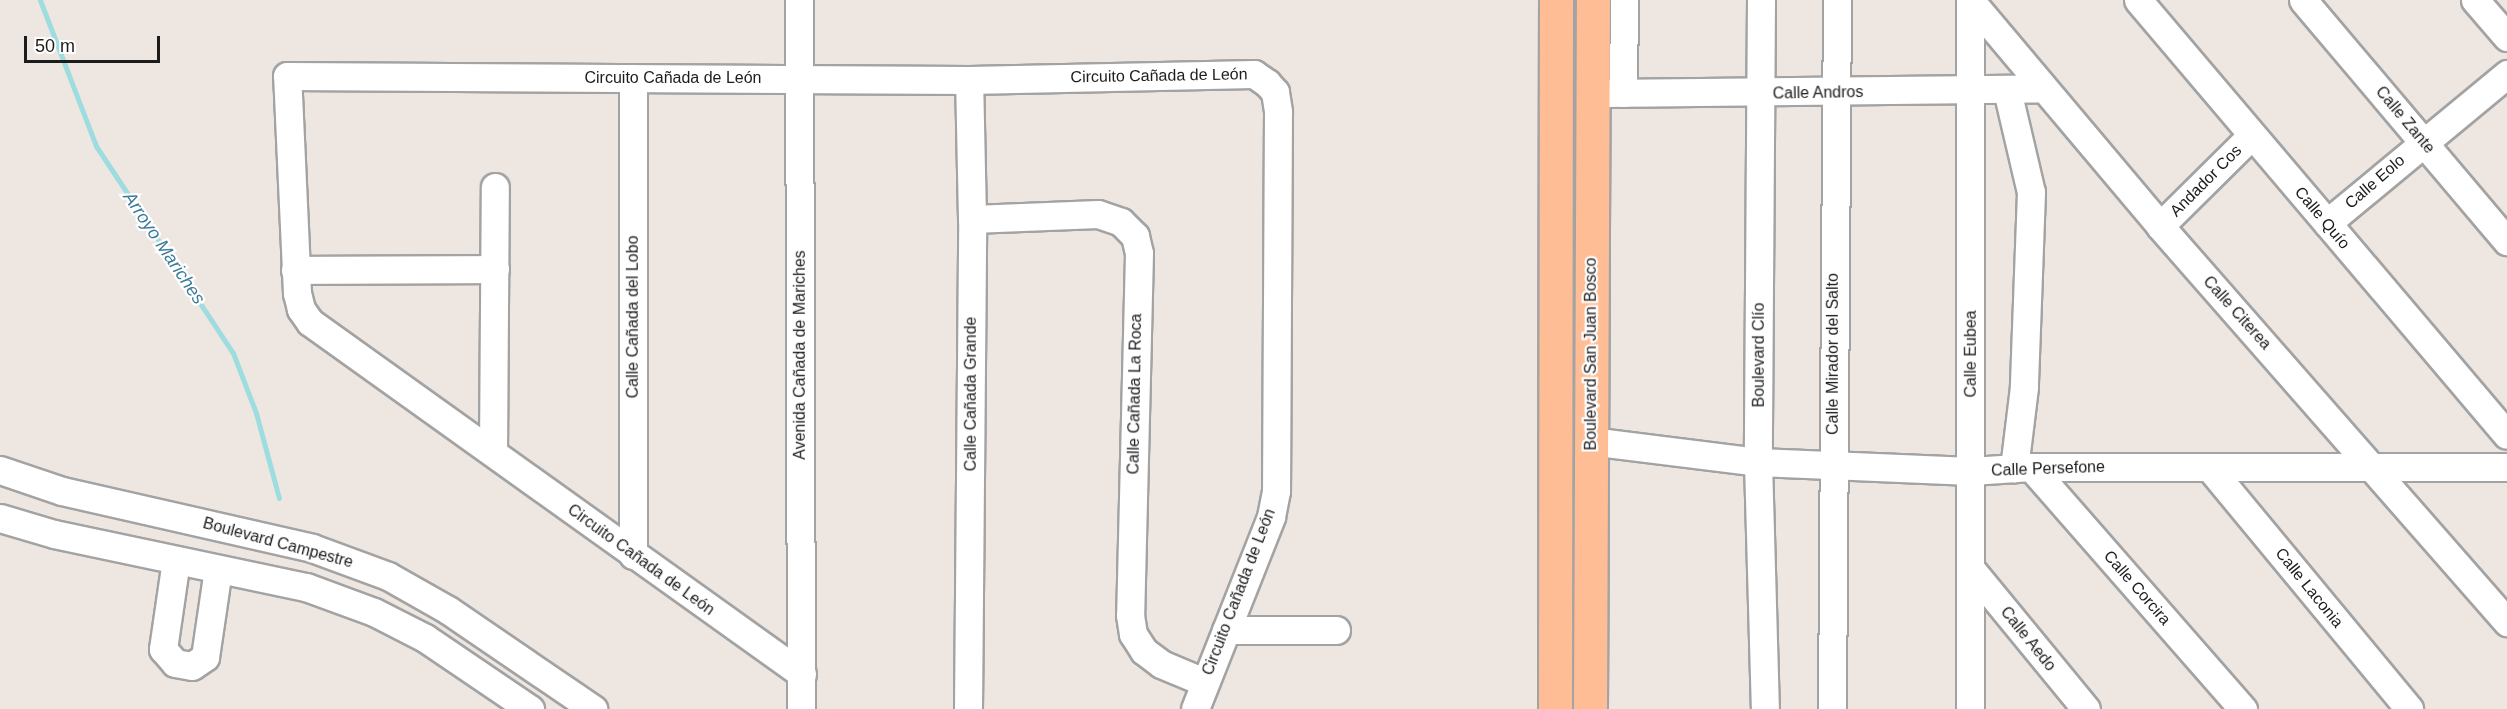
<!DOCTYPE html>
<meta charset="utf-8">
<style>
body{margin:0}
#map{position:relative;width:2507px;height:709px;overflow:hidden;background:#eee7e1;font-family:Arial,sans-serif}
div>[style]{position:absolute}
.stream>*{height:5px;margin:-2.5px;padding:0 2.5px;transform-origin:2.5px;border-radius:2.5px;background:#9edddf}
.roads{filter:drop-shadow(2px 0 #a3a3a3) drop-shadow(-2px 0 #a3a3a3) drop-shadow(0 2px #a3a3a3) drop-shadow(0 -2px #a3a3a3)}
.minor>*{height:27px;margin:-13.5px;padding:0 13.5px;transform-origin:13.5px;border-radius:13.5px;background:#fff}
.major>*{height:33px;margin:-16.5px;padding:0 16.5px;transform-origin:16.5px;border-radius:16.5px;background:#ffbd95}
span{translate:-50% -50%;white-space:nowrap;text-align:center;line-height:1.15;-webkit-text-stroke:4.5px #fff;paint-order:stroke}
.street-label{font-size:16px;color:#1c1c1c}
.water-label{font-size:18px;color:#3c7c99;font-style:italic}
.scale{position:absolute;left:24px;top:36px;width:136px;height:27px;box-sizing:border-box;border:3px solid #1c1c1c;border-top:0;padding-left:8px;font-size:18px;line-height:21px;white-space:nowrap;color:#1c1c1c;-webkit-text-stroke:4px #fff;paint-order:stroke}
</style>
<div id="map">
<div class="stream">
<div style="left:40px;top:0;width:156px;rotate:69deg"></div>
<div style="left:96px;top:146px;width:248px;rotate:56.5deg"></div>
<div style="left:233px;top:353px;width:64px;rotate:69deg"></div>
<div style="left:256px;top:413px;width:88px;rotate:74.9deg"></div>
</div>
<div class="roads">
<div class="minor">
<div style="left:799px;top:0;width:709px;rotate:89.84deg"></div>
<div style="left:1761px;top:0;width:462px;rotate:90.4deg"></div>
<div style="left:1758px;top:462px;width:247px;rotate:88.4deg"></div>
<div style="left:1970px;top:0;width:295px;rotate:49.9deg"></div>
<div style="left:2160px;top:226px;width:527px;rotate:48.77deg"></div>
<div style="left:2138px;top:0;width:570px;rotate:49.69deg"></div>
<div style="left:2303px;top:0;width:316px;rotate:49.8deg"></div>
<div style="left:2475px;top:0;width:49px;rotate:49.1deg"></div>
<div style="left:633px;top:78px;width:477px;rotate:90deg"></div>
<div style="left:2007px;top:90px;width:105px;rotate:76.8deg"></div>
<div style="left:2031px;top:192px;width:195px;rotate:92.1deg"></div>
<div style="left:2024px;top:387px;width:82px;rotate:97deg"></div>
<div style="left:1593px;top:93px;width:450px;rotate:-0.6deg"></div>
<div style="left:1623px;top:93px;width:93px;rotate:-89.4deg"></div>
<div style="left:972px;top:219px;width:126px;rotate:-2.3deg"></div>
<div style="left:1098px;top:214px;width:24px;rotate:19deg"></div>
<div style="left:1121px;top:222px;width:20px;rotate:45deg"></div>
<div style="left:1135px;top:236px;width:17px;rotate:77deg"></div>
<div style="left:1139px;top:253px;width:362px;rotate:91.4deg"></div>
<div style="left:1130px;top:615px;width:19px;rotate:81deg"></div>
<div style="left:1133px;top:634px;width:20px;rotate:57deg"></div>
<div style="left:1144px;top:651px;width:21px;rotate:37deg"></div>
<div style="left:1161px;top:664px;width:47px;rotate:22.7deg"></div>
<div style="left:2327px;top:223px;width:234px;rotate:-39.6deg"></div>
<div style="left:2160px;top:226px;width:129px;rotate:-44.7deg"></div>
<div style="left:295px;top:270px;width:200px;rotate:-0.3deg"></div>
<div style="left:1590px;top:441px;width:169px;rotate:7.1deg"></div>
<div style="left:1758px;top:462px;width:213px;rotate:2.4deg"></div>
<div style="left:1971px;top:471px;width:60px;rotate:-3.8deg"></div>
<div style="left:2031px;top:467px;width:476px"></div>
<div style="left:493px;top:452px;width:265px;rotate:-89.6deg"></div>
<div style="left:2031px;top:467px;width:322px;rotate:48.8deg"></div>
<div style="left:2209px;top:467px;width:314px;rotate:50.4deg"></div>
<div style="left:0;top:470px;width:65px;rotate:18.7deg"></div>
<div style="left:62px;top:491px;width:256px;rotate:12.8deg"></div>
<div style="left:312px;top:548px;width:81px;rotate:20.2deg"></div>
<div style="left:388px;top:576px;width:69px;rotate:29.5deg"></div>
<div style="left:448px;top:610px;width:176px;rotate:34.3deg"></div>
<div style="left:0;top:518px;width:56px;rotate:16.5deg"></div>
<div style="left:54px;top:534px;width:258px;rotate:11.9deg"></div>
<div style="left:306px;top:587px;width:72px;rotate:20.2deg"></div>
<div style="left:374px;top:612px;width:57px;rotate:27deg"></div>
<div style="left:425px;top:638px;width:127px;rotate:34.1deg"></div>
<div style="left:176px;top:560px;width:90px;rotate:98.3deg"></div>
<div style="left:163px;top:649px;width:18px;rotate:49deg"></div>
<div style="left:175px;top:663px;width:17px;rotate:10deg"></div>
<div style="left:192px;top:666px;width:16px;rotate:-35deg"></div>
<div style="left:205px;top:657px;width:89px;rotate:-81.6deg"></div>
<div style="left:1971px;top:569px;width:181px;rotate:50.6deg"></div>
<div style="left:1226px;top:630px;width:110px"></div>
<div style="left:802px;top:674px;width:605px;rotate:-144.42deg"></div>
<div style="left:310px;top:322px;width:16px;rotate:-125deg"></div>
<div style="left:301px;top:309px;width:16px;rotate:-104deg"></div>
<div style="left:297px;top:293px;width:217px;rotate:-92.6deg"></div>
<div style="left:287px;top:76px;width:682px;rotate:0.34deg"></div>
<div style="left:969px;top:80px;width:285px;rotate:-1.2deg"></div>
<div style="left:1254px;top:74px;width:16px;rotate:35deg"></div>
<div style="left:1267px;top:83px;width:12px;rotate:48deg"></div>
<div style="left:1275px;top:92px;width:20px;rotate:81deg"></div>
<div style="left:1278px;top:112px;width:379px;rotate:90.3deg"></div>
<div style="left:1276px;top:491px;width:26px;rotate:101deg"></div>
<div style="left:1271px;top:517px;width:206px;rotate:111.6deg"></div>
<div style="left:968px;top:709px;width:490px;rotate:-89.5deg"></div>
<div style="left:972px;top:219px;width:139px;rotate:-91.2deg"></div>
<div style="left:1832px;top:709px;width:709px;rotate:-89.6deg"></div>
<div style="left:1970px;top:709px;width:709px;rotate:-90deg"></div>
</div>
<div class="major">
<div style="left:1555px;top:709px;width:709px;rotate:-89.92deg"></div>
<div style="left:1590px;top:709px;width:709px;rotate:-89.76deg"></div>
</div>
</div>
<div class="street-label">
<span style="left:1159px;top:76px;rotate:-1deg">Circuito Cañada de León</span>
<span style="left:673px;top:78px">Circuito Cañada de León</span>
<span style="left:1818px;top:93px;rotate:-1deg">Calle Andros</span>
<span style="left:2405px;top:120px;rotate:50deg">Calle Zante</span>
<span style="left:2206px;top:181px;rotate:-45deg">Andador Cos</span>
<span style="left:2375px;top:182px;rotate:-41deg">Calle Eolo</span>
<span style="left:2322px;top:218px;rotate:50deg">Calle Quío</span>
<span style="left:2237px;top:313px;rotate:48deg">Calle Citerea</span>
<span style="left:633px;top:317px;rotate:-90deg">Calle Cañada del Lobo</span>
<span style="left:1591px;top:354px;rotate:-90deg">Boulevard San Juan Bosco</span>
<span style="left:1833px;top:354px;rotate:-90deg">Calle Mirador del Salto</span>
<span style="left:1971px;top:354px;rotate:-90deg">Calle Eubea</span>
<span style="left:800px;top:355px;rotate:-90deg">Avenida Cañada de Mariches</span>
<span style="left:1759px;top:355px;rotate:-90deg">Boulevard Clío</span>
<span style="left:971px;top:394px;rotate:-90deg">Calle Cañada Grande</span>
<span style="left:1135px;top:394px;rotate:-89deg">Calle Cañada La Roca</span>
<span style="left:2048px;top:469px;rotate:-2deg">Calle Persefone</span>
<span style="left:278px;top:543px;rotate:15deg">Boulevard Campestre</span>
<span style="left:641px;top:560px;rotate:36deg">Circuito Cañada de León</span>
<span style="left:2137px;top:588px;rotate:49deg">Calle Corcira</span>
<span style="left:2309px;top:588px;rotate:51deg">Calle Laconia</span>
<span style="left:1239px;top:592px;rotate:-69deg">Circuito Cañada de León</span>
<span style="left:2028px;top:639px;rotate:51deg">Calle Aedo</span>
</div>
<div class="water-label">
<span style="left:164px;top:248px;rotate:56deg">Arroyo Mariches</span>
</div>
<div class="scale">50 m</div>
</div>
